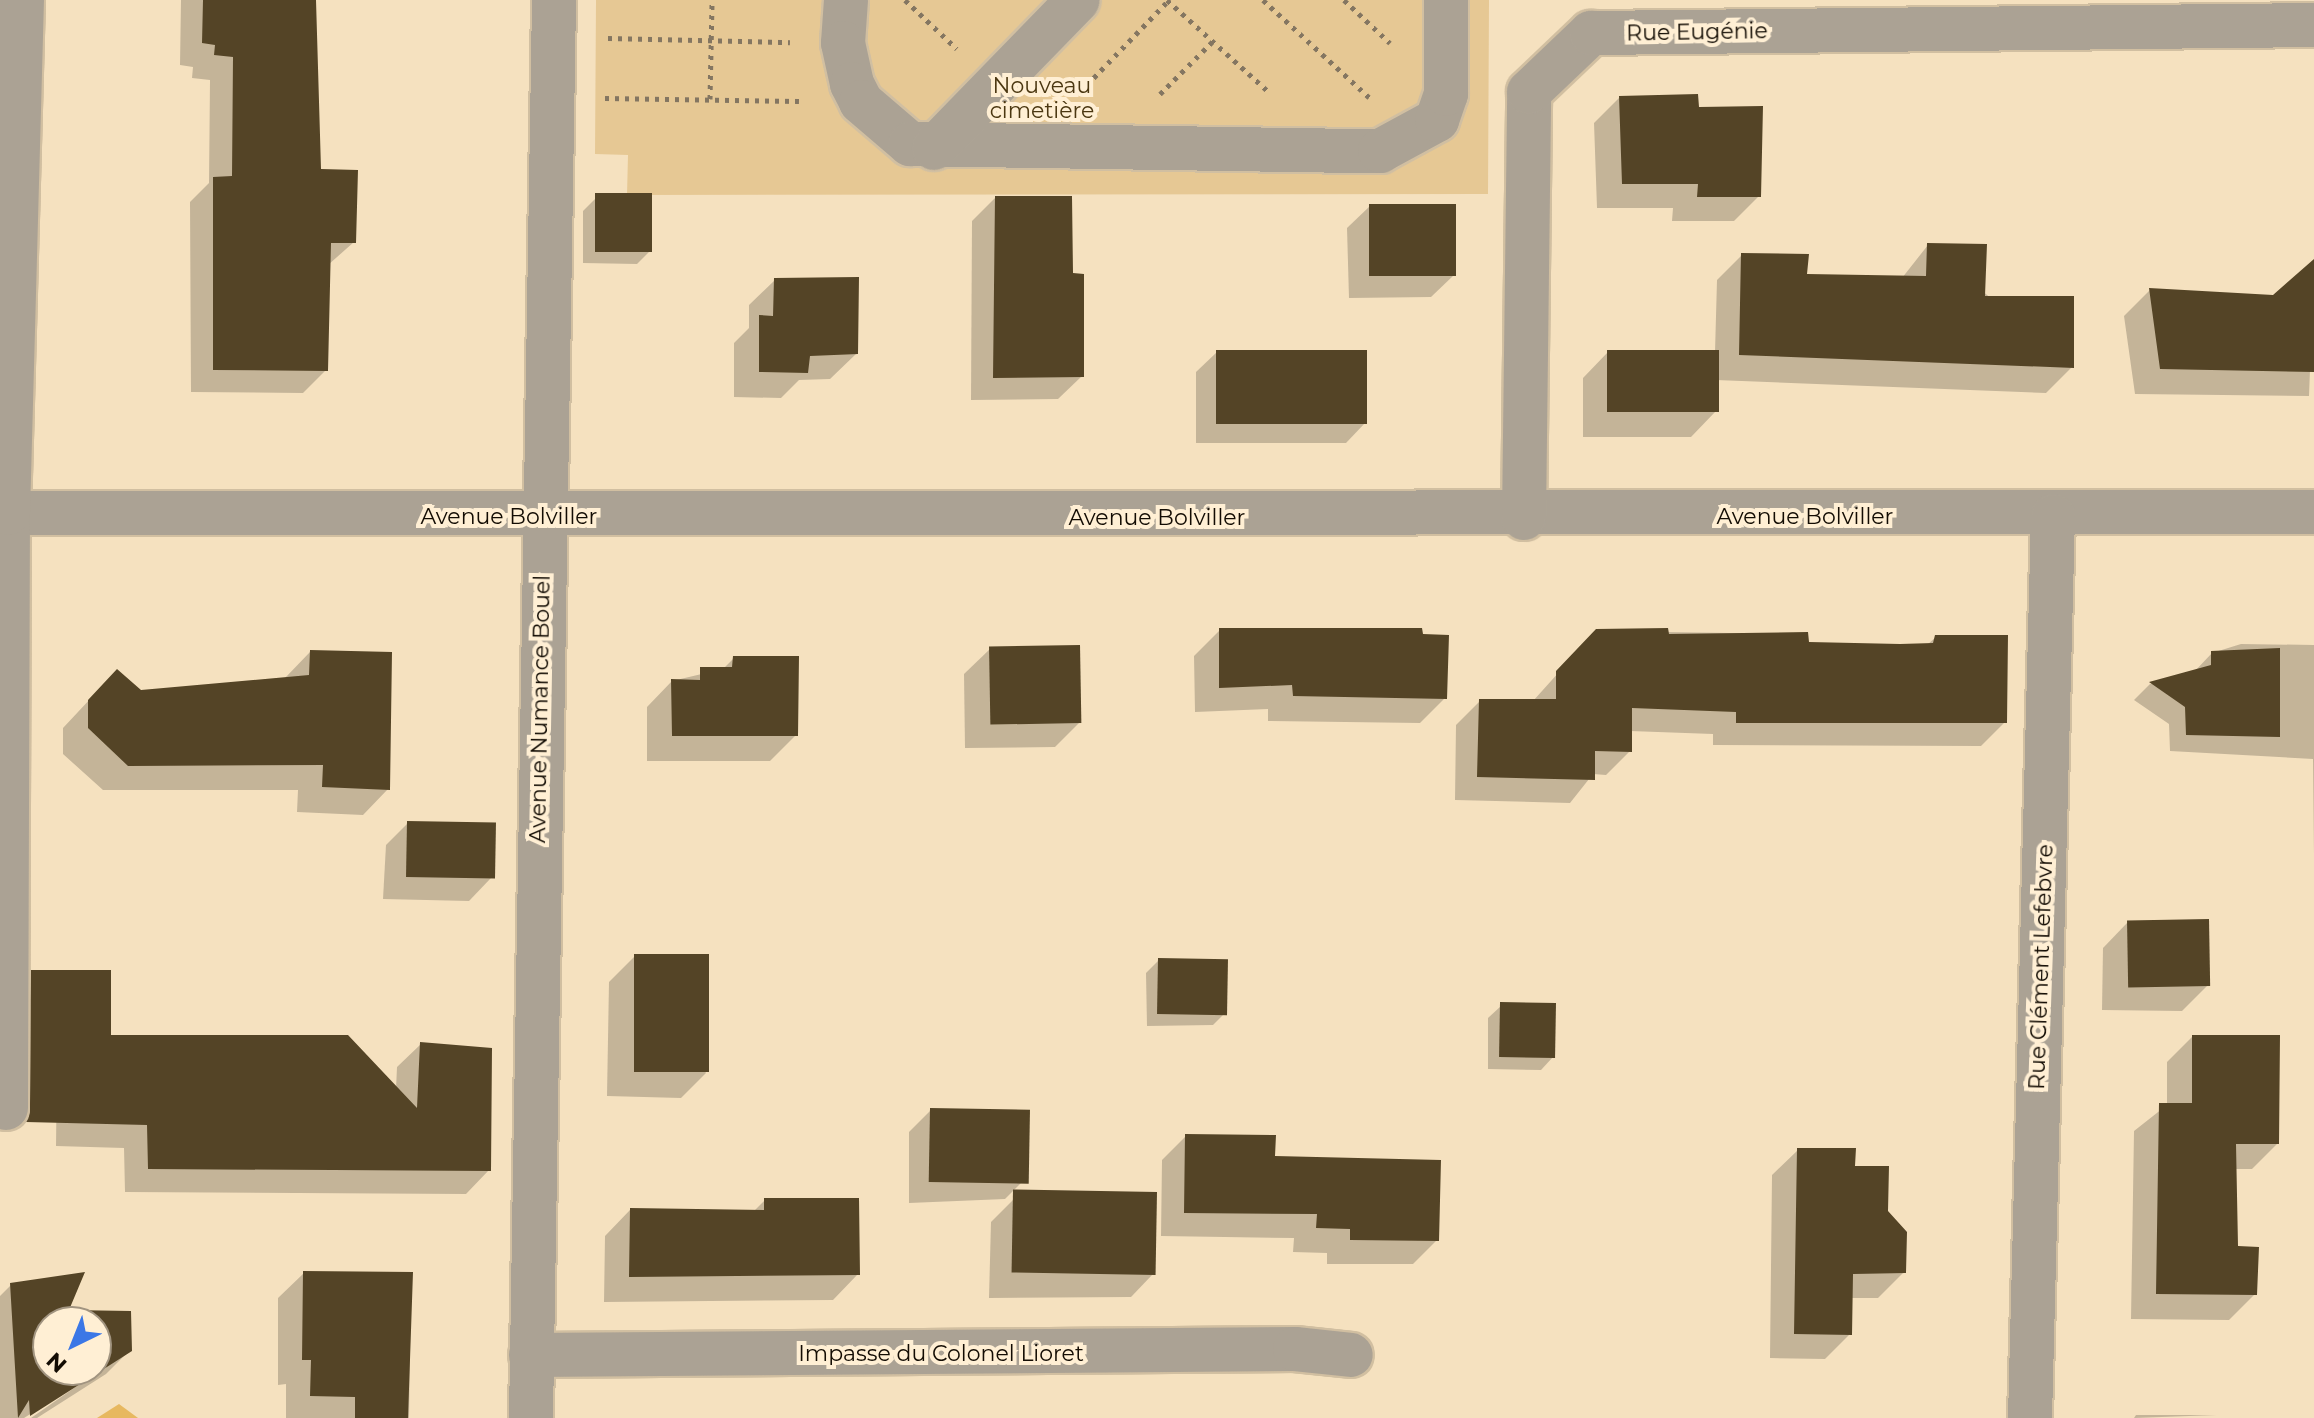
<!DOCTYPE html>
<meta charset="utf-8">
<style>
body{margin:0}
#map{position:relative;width:2314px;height:1418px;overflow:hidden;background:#f5e1bf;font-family:Montserrat,sans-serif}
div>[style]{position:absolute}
.green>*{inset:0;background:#e6c894}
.water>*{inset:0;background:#e7b860}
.shadow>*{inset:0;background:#0003}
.building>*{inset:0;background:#544426;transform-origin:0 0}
.path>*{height:5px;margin-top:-2.5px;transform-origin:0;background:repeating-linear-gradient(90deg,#847661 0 4px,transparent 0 10px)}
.roads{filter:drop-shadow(2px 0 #d1bfa1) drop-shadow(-2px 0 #d1bfa1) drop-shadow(0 2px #d1bfa1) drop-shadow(0 -2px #d1bfa1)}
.minor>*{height:44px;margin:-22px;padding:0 22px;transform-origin:22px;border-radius:22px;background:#aba294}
span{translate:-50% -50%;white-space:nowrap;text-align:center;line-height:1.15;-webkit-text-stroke:8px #ffefd4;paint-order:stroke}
.street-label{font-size:22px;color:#130c03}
.park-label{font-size:22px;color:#4b3711}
.north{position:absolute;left:32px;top:1306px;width:80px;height:80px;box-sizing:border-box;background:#ffefd4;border:2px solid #a19480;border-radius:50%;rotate:223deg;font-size:22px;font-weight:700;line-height:32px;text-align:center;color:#130c03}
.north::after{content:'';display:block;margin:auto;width:28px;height:36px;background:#3b77e6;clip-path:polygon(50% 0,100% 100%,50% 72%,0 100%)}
</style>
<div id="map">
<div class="green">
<div style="clip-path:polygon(596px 0,1489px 0,1488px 194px,627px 195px,628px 155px,595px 154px)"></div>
</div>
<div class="water">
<div style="clip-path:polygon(119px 1404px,138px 1418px,97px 1418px)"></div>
</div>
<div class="shadow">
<div style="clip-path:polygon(181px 0,315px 0,319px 170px,354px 242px,328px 265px,326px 370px,303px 393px,191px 392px,190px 202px,209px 183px,210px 80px,192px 78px,193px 67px,180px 65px)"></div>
<div style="clip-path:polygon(1619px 98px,1697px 109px,1759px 196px,1734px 221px,1672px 221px,1673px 208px,1597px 208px,1594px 123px)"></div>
<div style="clip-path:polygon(596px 198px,650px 251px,637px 264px,583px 263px,583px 211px)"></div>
<div style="clip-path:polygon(995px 198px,1071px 275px,1082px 376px,1058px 399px,971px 400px,972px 221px)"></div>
<div style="clip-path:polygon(1370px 206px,1454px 275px,1431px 297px,1349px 298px,1347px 228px)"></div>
<div style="clip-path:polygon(1928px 245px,2072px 367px,2046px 393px,1716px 380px,1716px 411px,1691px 437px,1583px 437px,1583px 378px,1608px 352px,1715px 352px,1717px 280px,1742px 255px,1805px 276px,1902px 278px)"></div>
<div style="clip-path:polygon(2314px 268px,2309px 396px,2135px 394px,2124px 316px,2150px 290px,2274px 297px)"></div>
<div style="clip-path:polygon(775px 280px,856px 354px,830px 379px,799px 380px,781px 398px,734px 397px,734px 343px,749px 328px,749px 305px)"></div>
<div style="clip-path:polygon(1217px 352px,1366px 422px,1346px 443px,1196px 443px,1196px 372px)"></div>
<div style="clip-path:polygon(1220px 630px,1445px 698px,1420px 723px,1268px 721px,1268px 709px,1195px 712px,1194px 656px)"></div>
<div style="clip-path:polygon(1596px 631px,1806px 634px,1807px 644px,1927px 645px,1936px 637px,2005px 722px,1981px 746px,1713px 745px,1713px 734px,1630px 731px,1630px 751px,1606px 775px,1593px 774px,1570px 803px,1455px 800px,1456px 725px,1480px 701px,1533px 701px)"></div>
<div style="clip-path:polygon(2241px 644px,2314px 645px,2314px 856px,2313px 759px,2170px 751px,2169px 724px,2134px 700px,2150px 684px,2195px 671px,2212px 653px)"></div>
<div style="clip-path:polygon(990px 649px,1080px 722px,1055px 747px,965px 748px,964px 674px)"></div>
<div style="clip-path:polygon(310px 652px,388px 789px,363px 815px,297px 812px,298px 790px,103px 790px,63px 754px,63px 728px,92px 697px,285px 678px)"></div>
<div style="clip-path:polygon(734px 658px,796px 735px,770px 761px,647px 761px,647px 707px,672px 681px,723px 669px)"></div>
<div style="clip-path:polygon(408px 823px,491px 878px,469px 901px,383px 899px,386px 845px)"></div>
<div style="clip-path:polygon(2128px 922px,2208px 985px,2182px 1011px,2102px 1010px,2103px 948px)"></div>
<div style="clip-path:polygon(635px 956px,706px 1073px,681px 1098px,607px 1096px,609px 982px)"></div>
<div style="clip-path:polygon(1159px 960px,1226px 1012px,1213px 1025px,1147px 1026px,1146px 973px)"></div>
<div style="clip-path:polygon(1501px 1006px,1553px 1057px,1541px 1070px,1488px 1069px,1488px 1018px)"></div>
<div style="clip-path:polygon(2192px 1037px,2277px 1144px,2252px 1169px,2235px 1169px,2236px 1248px,2255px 1294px,2229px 1320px,2131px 1319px,2134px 1131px,2167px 1105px,2167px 1062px)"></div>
<div style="clip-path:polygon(421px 1044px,489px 1170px,466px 1194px,125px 1192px,124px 1148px,56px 1146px,57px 1060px,396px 1089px,397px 1067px)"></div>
<div style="clip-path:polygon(931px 1110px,1027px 1177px,1005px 1199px,909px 1203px,909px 1132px)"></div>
<div style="clip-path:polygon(1186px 1136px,1273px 1158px,1437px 1240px,1413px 1264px,1327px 1264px,1327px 1253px,1293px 1252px,1294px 1238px,1161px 1236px,1162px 1160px)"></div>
<div style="clip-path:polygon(1798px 1150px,1853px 1168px,1886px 1212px,1904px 1272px,1878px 1298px,1851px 1298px,1850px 1334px,1825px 1359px,1770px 1358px,1772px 1175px)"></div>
<div style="clip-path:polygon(1014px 1199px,1153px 1274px,1131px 1297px,989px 1298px,991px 1222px)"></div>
<div style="clip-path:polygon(765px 1200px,858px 1274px,833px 1300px,604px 1302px,605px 1236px,630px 1210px,753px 1212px)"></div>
<div style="clip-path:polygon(304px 1273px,411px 1274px,409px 1418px,286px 1418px,286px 1384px,278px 1385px,278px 1298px)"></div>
<div style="clip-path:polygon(evenodd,11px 1285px,66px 1312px,129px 1313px,130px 1350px,106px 1374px,37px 1418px,31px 1418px,110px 1363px,24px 1418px,0 1418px,0 1296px,11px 1285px,48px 1322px,96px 1322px,96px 1370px,48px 1370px,48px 1322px)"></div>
<div style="clip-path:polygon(2136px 1415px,2217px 1415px,2134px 1418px)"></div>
</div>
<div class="building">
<div style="clip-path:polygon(203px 0,316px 0,321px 169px,358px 170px,356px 243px,331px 243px,328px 371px,213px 370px,213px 177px,232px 176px,233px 57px,214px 55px,215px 45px,202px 43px)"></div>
<div style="clip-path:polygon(1698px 94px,1699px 107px,1763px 106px,1761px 197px,1697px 197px,1698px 184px,1622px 184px,1619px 96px)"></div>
<div style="left:652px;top:193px;width:59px;height:57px;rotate:90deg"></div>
<div style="clip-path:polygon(995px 196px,1072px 196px,1073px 273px,1084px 274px,1084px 377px,993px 378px)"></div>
<div style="left:1369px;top:204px;width:87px;height:72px"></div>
<div style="clip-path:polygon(1927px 243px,1987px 244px,1985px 296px,2074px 296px,2074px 368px,1739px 355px,1741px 253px,1809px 254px,1807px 274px,1926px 276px)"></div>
<div style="clip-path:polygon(2314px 259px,2314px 372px,2160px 369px,2149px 288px,2273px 295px)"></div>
<div style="clip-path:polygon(859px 277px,858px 354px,810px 356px,808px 373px,759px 372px,759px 315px,773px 316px,774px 278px)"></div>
<div style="left:1216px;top:350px;width:151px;height:74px"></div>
<div style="left:1607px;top:350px;width:112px;height:62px"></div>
<div style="clip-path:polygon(1219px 628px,1422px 628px,1423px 634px,1449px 635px,1447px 699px,1293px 696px,1292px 685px,1219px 688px)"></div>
<div style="clip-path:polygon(1668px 628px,1669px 634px,1808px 632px,1809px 642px,1900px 644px,1933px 643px,1935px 635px,2008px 635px,2007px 723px,1736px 723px,1736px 712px,1632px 708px,1632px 752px,1595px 751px,1595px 780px,1477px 777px,1479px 699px,1556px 699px,1556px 671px,1596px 629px)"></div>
<div style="left:1080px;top:645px;width:78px;height:91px;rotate:89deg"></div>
<div style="clip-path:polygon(2280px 648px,2280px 737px,2186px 735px,2185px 707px,2149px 682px,2211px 665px,2211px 651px)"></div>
<div style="clip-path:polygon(310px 650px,392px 652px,390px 790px,322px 787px,323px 765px,128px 766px,88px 728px,88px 700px,117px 669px,141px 690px,309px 675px)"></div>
<div style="clip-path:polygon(733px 656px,799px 656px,798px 736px,672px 736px,671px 679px,700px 680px,700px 667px,732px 667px)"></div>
<div style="left:407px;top:821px;width:89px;height:56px;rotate:1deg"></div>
<div style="left:2209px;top:919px;width:67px;height:82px;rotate:89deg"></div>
<div style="left:634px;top:954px;width:75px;height:118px"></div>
<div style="left:1158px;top:958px;width:70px;height:56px;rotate:1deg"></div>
<div style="clip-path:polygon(31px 970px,111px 970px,111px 1035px,348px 1035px,417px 1108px,420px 1042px,492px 1048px,491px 1171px,148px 1169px,147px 1125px,26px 1122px)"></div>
<div style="left:1556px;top:1003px;width:55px;height:56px;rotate:91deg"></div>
<div style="clip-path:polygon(2192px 1035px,2280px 1035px,2279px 1144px,2236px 1144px,2238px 1246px,2259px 1247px,2257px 1295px,2156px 1294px,2159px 1103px,2192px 1103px)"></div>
<div style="left:930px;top:1108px;width:100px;height:74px;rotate:1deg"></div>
<div style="clip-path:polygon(1185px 1134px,1276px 1135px,1275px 1156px,1441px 1160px,1439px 1241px,1350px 1240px,1350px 1229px,1316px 1228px,1317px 1214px,1184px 1213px)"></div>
<div style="clip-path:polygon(1797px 1148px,1856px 1148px,1855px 1166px,1889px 1166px,1888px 1211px,1907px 1232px,1906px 1273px,1853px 1274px,1852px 1335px,1794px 1334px)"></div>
<div style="left:1157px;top:1192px;width:83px;height:144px;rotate:91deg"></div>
<div style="clip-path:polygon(764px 1198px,859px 1198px,860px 1275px,629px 1277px,630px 1208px,764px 1210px)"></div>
<div style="clip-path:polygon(303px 1271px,413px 1272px,408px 1418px,355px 1418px,355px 1397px,310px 1396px,311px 1360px,302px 1360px)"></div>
<div style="clip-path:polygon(evenodd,85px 1272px,69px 1310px,131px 1311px,132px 1351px,30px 1416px,29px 1400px,18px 1418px,10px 1283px,85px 1272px,48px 1322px,96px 1322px,96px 1370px,48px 1370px,48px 1322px)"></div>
</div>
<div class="path">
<div style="left:905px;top:0;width:71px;rotate:43.3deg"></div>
<div style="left:1167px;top:0;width:139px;rotate:42.1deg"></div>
<div style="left:1263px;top:0;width:144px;rotate:42.5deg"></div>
<div style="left:1344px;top:0;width:63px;rotate:43.1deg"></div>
<div style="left:608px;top:38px;width:182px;rotate:1.3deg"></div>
<div style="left:1080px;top:92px;width:127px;rotate:-46deg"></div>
<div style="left:1160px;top:94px;width:75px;rotate:-45deg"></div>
<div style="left:605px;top:98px;width:194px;rotate:0.9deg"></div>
<div style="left:710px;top:99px;width:99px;rotate:-88.8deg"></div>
</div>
<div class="roads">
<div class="minor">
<div style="left:846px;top:0;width:43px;rotate:94deg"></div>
<div style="left:843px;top:43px;width:42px;rotate:77.6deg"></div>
<div style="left:852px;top:84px;width:20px;rotate:63deg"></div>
<div style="left:861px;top:102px;width:65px;rotate:40.6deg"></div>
<div style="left:910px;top:144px;width:470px;rotate:0.9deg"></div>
<div style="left:1380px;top:151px;width:65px;rotate:-28.5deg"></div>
<div style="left:1437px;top:120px;width:28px;rotate:-71deg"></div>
<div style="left:1446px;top:94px;width:94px;rotate:-90deg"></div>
<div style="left:934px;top:148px;width:206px;rotate:-45.8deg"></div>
<div style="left:0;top:513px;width:2314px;rotate:-0.02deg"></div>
<div style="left:1524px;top:518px;width:426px;rotate:-89.3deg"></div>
<div style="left:1529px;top:92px;width:86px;rotate:-43.6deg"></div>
<div style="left:1591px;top:33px;width:723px;rotate:-0.63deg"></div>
<div style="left:6px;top:1108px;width:595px;rotate:-89.81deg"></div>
<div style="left:8px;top:513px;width:513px;rotate:-88.44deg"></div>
<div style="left:531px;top:1355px;width:764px;rotate:-0.45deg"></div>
<div style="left:1295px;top:1349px;width:56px;rotate:6.1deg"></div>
<div style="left:531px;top:1418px;width:1418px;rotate:-89.07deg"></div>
<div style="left:2030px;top:1418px;width:902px;rotate:-88.54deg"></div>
</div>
</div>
<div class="street-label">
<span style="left:1697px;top:32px;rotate:-1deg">Rue Eugénie</span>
<span style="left:509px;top:517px">Avenue Bolviller</span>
<span style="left:1805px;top:517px">Avenue Bolviller</span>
<span style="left:1157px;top:518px">Avenue Bolviller</span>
<span style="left:540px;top:709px;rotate:-89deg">Avenue Numance Bouel</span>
<span style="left:2041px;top:967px;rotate:-88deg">Rue Clément Lefebvre</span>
<span style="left:941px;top:1354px">Impasse du Colonel Lioret</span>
</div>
<div class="park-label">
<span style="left:1042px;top:98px">Nouveau<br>cimetière</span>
</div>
<div class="north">N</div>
</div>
